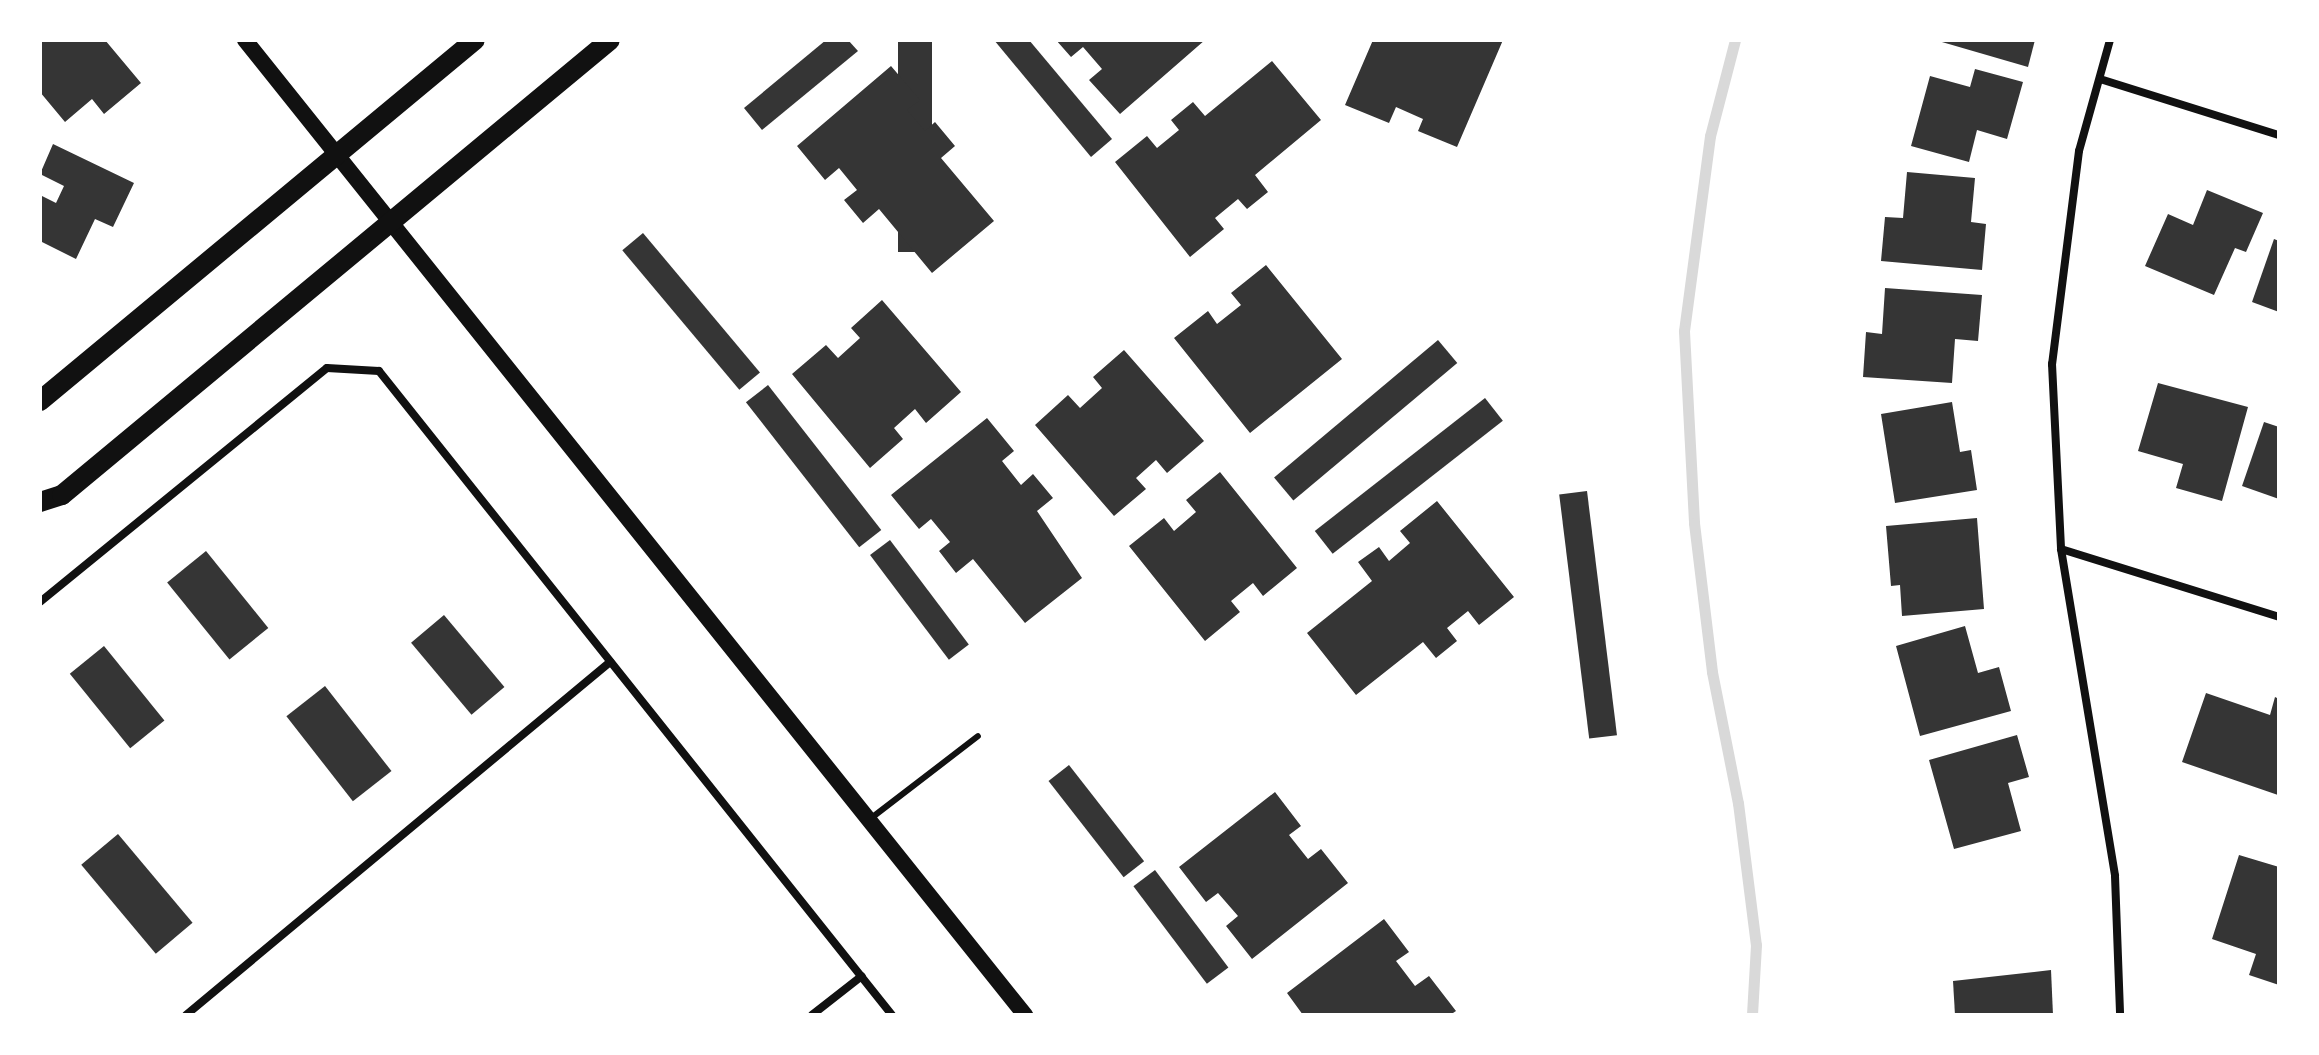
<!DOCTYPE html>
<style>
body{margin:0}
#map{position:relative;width:2319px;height:1055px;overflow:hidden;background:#fff;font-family:"Asap Condensed",sans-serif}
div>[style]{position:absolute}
.stream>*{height:11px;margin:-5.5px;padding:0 5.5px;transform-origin:5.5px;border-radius:5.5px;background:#d9d9d9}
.building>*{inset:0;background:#353535;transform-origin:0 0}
.service>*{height:6px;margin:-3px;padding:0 3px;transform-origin:3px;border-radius:3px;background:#111}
.minor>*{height:8px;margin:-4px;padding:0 4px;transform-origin:4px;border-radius:4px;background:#111}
.secondary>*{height:16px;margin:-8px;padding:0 8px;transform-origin:8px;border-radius:8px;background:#111}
.primary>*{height:20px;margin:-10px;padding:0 10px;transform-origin:10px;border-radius:10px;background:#111}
span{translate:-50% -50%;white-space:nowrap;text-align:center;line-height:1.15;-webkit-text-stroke:6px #fff;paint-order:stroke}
.frame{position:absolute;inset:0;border:42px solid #fff;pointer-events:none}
</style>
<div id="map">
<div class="stream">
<div style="left:1735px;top:40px;width:99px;rotate:104.6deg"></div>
<div style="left:1710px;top:136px;width:197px;rotate:97.6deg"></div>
<div style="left:1684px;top:331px;width:192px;rotate:87deg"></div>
<div style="left:1694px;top:523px;width:150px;rotate:83.1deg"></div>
<div style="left:1712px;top:672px;width:134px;rotate:78.8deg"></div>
<div style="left:1738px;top:803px;width:143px;rotate:82.8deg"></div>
<div style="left:1756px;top:945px;width:70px;rotate:93.3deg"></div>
</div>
<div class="building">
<div style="clip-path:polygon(40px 40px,105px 40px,141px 83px,104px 114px,92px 99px,65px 122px,40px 92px)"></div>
<div style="clip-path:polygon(826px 40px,848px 40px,858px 51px,762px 130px,744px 108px)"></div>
<div style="left:898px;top:40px;width:34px;height:212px"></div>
<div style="clip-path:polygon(994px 40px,1029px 40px,1112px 139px,1091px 157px)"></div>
<div style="clip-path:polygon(1056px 40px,1205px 40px,1120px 114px,1089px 80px,1102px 69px,1083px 47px,1071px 57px)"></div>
<div style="clip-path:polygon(1373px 40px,1503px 40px,1457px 147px,1418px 131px,1423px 119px,1396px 107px,1389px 123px,1345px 105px)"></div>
<div style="clip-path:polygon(1935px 40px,2035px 40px,2028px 67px)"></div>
<div style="clip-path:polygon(1272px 61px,1321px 120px,1255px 175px,1268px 192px,1247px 209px,1238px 199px,1215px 218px,1224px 229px,1190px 257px,1115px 162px,1147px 136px,1157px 148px,1179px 130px,1171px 120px,1193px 102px,1205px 116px)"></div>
<div style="clip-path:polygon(891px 66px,920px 100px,907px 110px,925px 131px,935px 122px,955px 146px,941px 158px,994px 221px,932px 273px,879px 209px,863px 223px,844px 200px,857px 190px,839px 168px,825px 180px,797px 146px)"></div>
<div style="clip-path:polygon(1975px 69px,2023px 82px,2007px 139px,1977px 130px,1969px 162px,1911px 146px,1930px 76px,1970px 87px)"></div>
<div style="clip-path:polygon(53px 144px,134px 183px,113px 227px,95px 219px,76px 259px,40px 241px,40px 195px,56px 203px,64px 186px,40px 174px)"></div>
<div style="clip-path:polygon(1907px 172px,1975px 178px,1971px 222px,1986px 224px,1982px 270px,1881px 261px,1885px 217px,1903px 218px)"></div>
<div style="clip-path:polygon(2207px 190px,2263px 213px,2246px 252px,2235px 248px,2214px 295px,2145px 266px,2168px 214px,2193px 225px)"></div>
<div style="left:643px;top:233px;width:182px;height:27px;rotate:50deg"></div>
<div style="clip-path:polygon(2274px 239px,2279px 241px,2279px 312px,2252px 302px)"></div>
<div style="clip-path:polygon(1266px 265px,1342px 359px,1250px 433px,1174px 338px,1208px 311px,1217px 324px,1241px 305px,1231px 293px)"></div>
<div style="clip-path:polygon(1885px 288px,1982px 295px,1978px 341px,1955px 339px,1952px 383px,1863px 377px,1866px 332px,1882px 334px)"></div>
<div style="clip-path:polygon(882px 300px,961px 392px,926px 423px,915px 409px,894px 428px,903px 439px,870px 468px,792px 374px,826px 345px,838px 358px,860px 338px,851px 328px)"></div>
<div style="left:1438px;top:340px;width:30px;height:214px;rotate:50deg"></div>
<div style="clip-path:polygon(1124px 350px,1204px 441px,1167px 473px,1156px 460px,1136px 478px,1146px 489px,1114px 516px,1035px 425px,1068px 395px,1080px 408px,1102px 388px,1093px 377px)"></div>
<div style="clip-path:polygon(2158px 383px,2248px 407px,2222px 501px,2176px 488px,2183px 464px,2138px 451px)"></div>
<div style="left:768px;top:385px;width:184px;height:28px;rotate:52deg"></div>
<div style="left:1485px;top:398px;width:29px;height:216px;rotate:52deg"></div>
<div style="clip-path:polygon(1952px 402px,1960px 452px,1971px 450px,1977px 490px,1895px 503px,1881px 414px)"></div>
<div style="clip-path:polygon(987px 418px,1014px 451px,1002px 461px,1021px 485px,1033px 474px,1053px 498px,1037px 511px,1082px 578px,1025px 623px,973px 559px,956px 573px,939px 551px,950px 542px,931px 519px,919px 529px,891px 495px)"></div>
<div style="clip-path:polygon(2264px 422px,2279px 427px,2279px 499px,2242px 486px)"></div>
<div style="clip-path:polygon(1220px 472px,1297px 568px,1263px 596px,1253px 583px,1231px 601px,1240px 612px,1205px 641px,1129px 546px,1164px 518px,1174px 531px,1196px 512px,1186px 500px)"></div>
<div style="left:1587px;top:491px;width:246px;height:28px;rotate:83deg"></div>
<div style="clip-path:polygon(1437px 501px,1514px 597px,1479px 625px,1468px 611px,1447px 628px,1457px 641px,1436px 658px,1423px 642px,1356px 695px,1307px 633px,1372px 581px,1358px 562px,1379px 547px,1389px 561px,1410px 543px,1400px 531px)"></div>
<div style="clip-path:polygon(1977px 518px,1984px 609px,1902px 616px,1900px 585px,1891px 586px,1886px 526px)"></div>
<div style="left:890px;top:540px;width:131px;height:25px;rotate:53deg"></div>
<div style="left:206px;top:551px;width:99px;height:50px;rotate:51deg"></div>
<div style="left:444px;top:615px;width:94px;height:43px;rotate:50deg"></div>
<div style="clip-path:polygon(1965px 626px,1978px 673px,1999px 667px,2011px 711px,1920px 736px,1896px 646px)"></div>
<div style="left:104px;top:646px;width:96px;height:44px;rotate:51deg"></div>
<div style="left:325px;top:686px;width:108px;height:49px;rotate:52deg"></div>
<div style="clip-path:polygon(2206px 693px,2270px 715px,2275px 697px,2279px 699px,2278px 795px,2182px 762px)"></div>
<div style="clip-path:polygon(2017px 735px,2029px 777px,2008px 783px,2021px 831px,1954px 849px,1929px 760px)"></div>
<div style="left:1069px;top:765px;width:122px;height:26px;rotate:52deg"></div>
<div style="clip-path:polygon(1275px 792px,1301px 826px,1289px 835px,1308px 859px,1321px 849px,1348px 883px,1252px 959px,1226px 926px,1238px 916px,1218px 893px,1206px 902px,1179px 867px)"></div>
<div style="left:118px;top:834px;width:116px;height:48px;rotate:50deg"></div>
<div style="clip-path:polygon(2239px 855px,2279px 867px,2279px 985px,2249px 975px,2256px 954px,2212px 939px)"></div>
<div style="left:1155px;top:870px;width:122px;height:27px;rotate:53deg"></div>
<div style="clip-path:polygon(1384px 919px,1409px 952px,1396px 961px,1415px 986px,1429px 976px,1456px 1011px,1450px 1015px,1303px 1015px,1287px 993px)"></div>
<div style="clip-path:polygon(2051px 970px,2053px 1015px,1955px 1015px,1953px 981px)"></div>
</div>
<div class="service">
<div style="left:870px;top:819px;width:136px;rotate:-37.5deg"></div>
</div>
<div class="minor">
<div style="left:2110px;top:40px;width:115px;rotate:105.6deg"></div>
<div style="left:2079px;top:151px;width:215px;rotate:97.2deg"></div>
<div style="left:2052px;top:364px;width:185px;rotate:87.2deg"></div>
<div style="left:2061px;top:549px;width:331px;rotate:80.6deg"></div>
<div style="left:2115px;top:876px;width:139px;rotate:87.9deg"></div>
<div style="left:2100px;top:79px;width:188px;rotate:17.4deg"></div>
<div style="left:2061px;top:549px;width:228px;rotate:17.3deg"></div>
<div style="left:40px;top:602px;width:370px;rotate:-39.2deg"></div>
<div style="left:327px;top:368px;width:52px;rotate:3.3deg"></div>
<div style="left:379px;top:371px;width:823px;rotate:51.46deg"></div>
<div style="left:186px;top:1015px;width:552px;rotate:-39.78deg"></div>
<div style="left:812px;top:1015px;width:63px;rotate:-38deg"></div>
</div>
<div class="secondary">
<div style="left:245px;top:40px;width:1249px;rotate:51.34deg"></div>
</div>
<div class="primary">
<div style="left:40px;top:401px;width:565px;rotate:-39.69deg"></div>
<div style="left:40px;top:502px;width:23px;rotate:-18deg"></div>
<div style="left:62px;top:495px;width:712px;rotate:-39.7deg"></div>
</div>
<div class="frame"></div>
</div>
